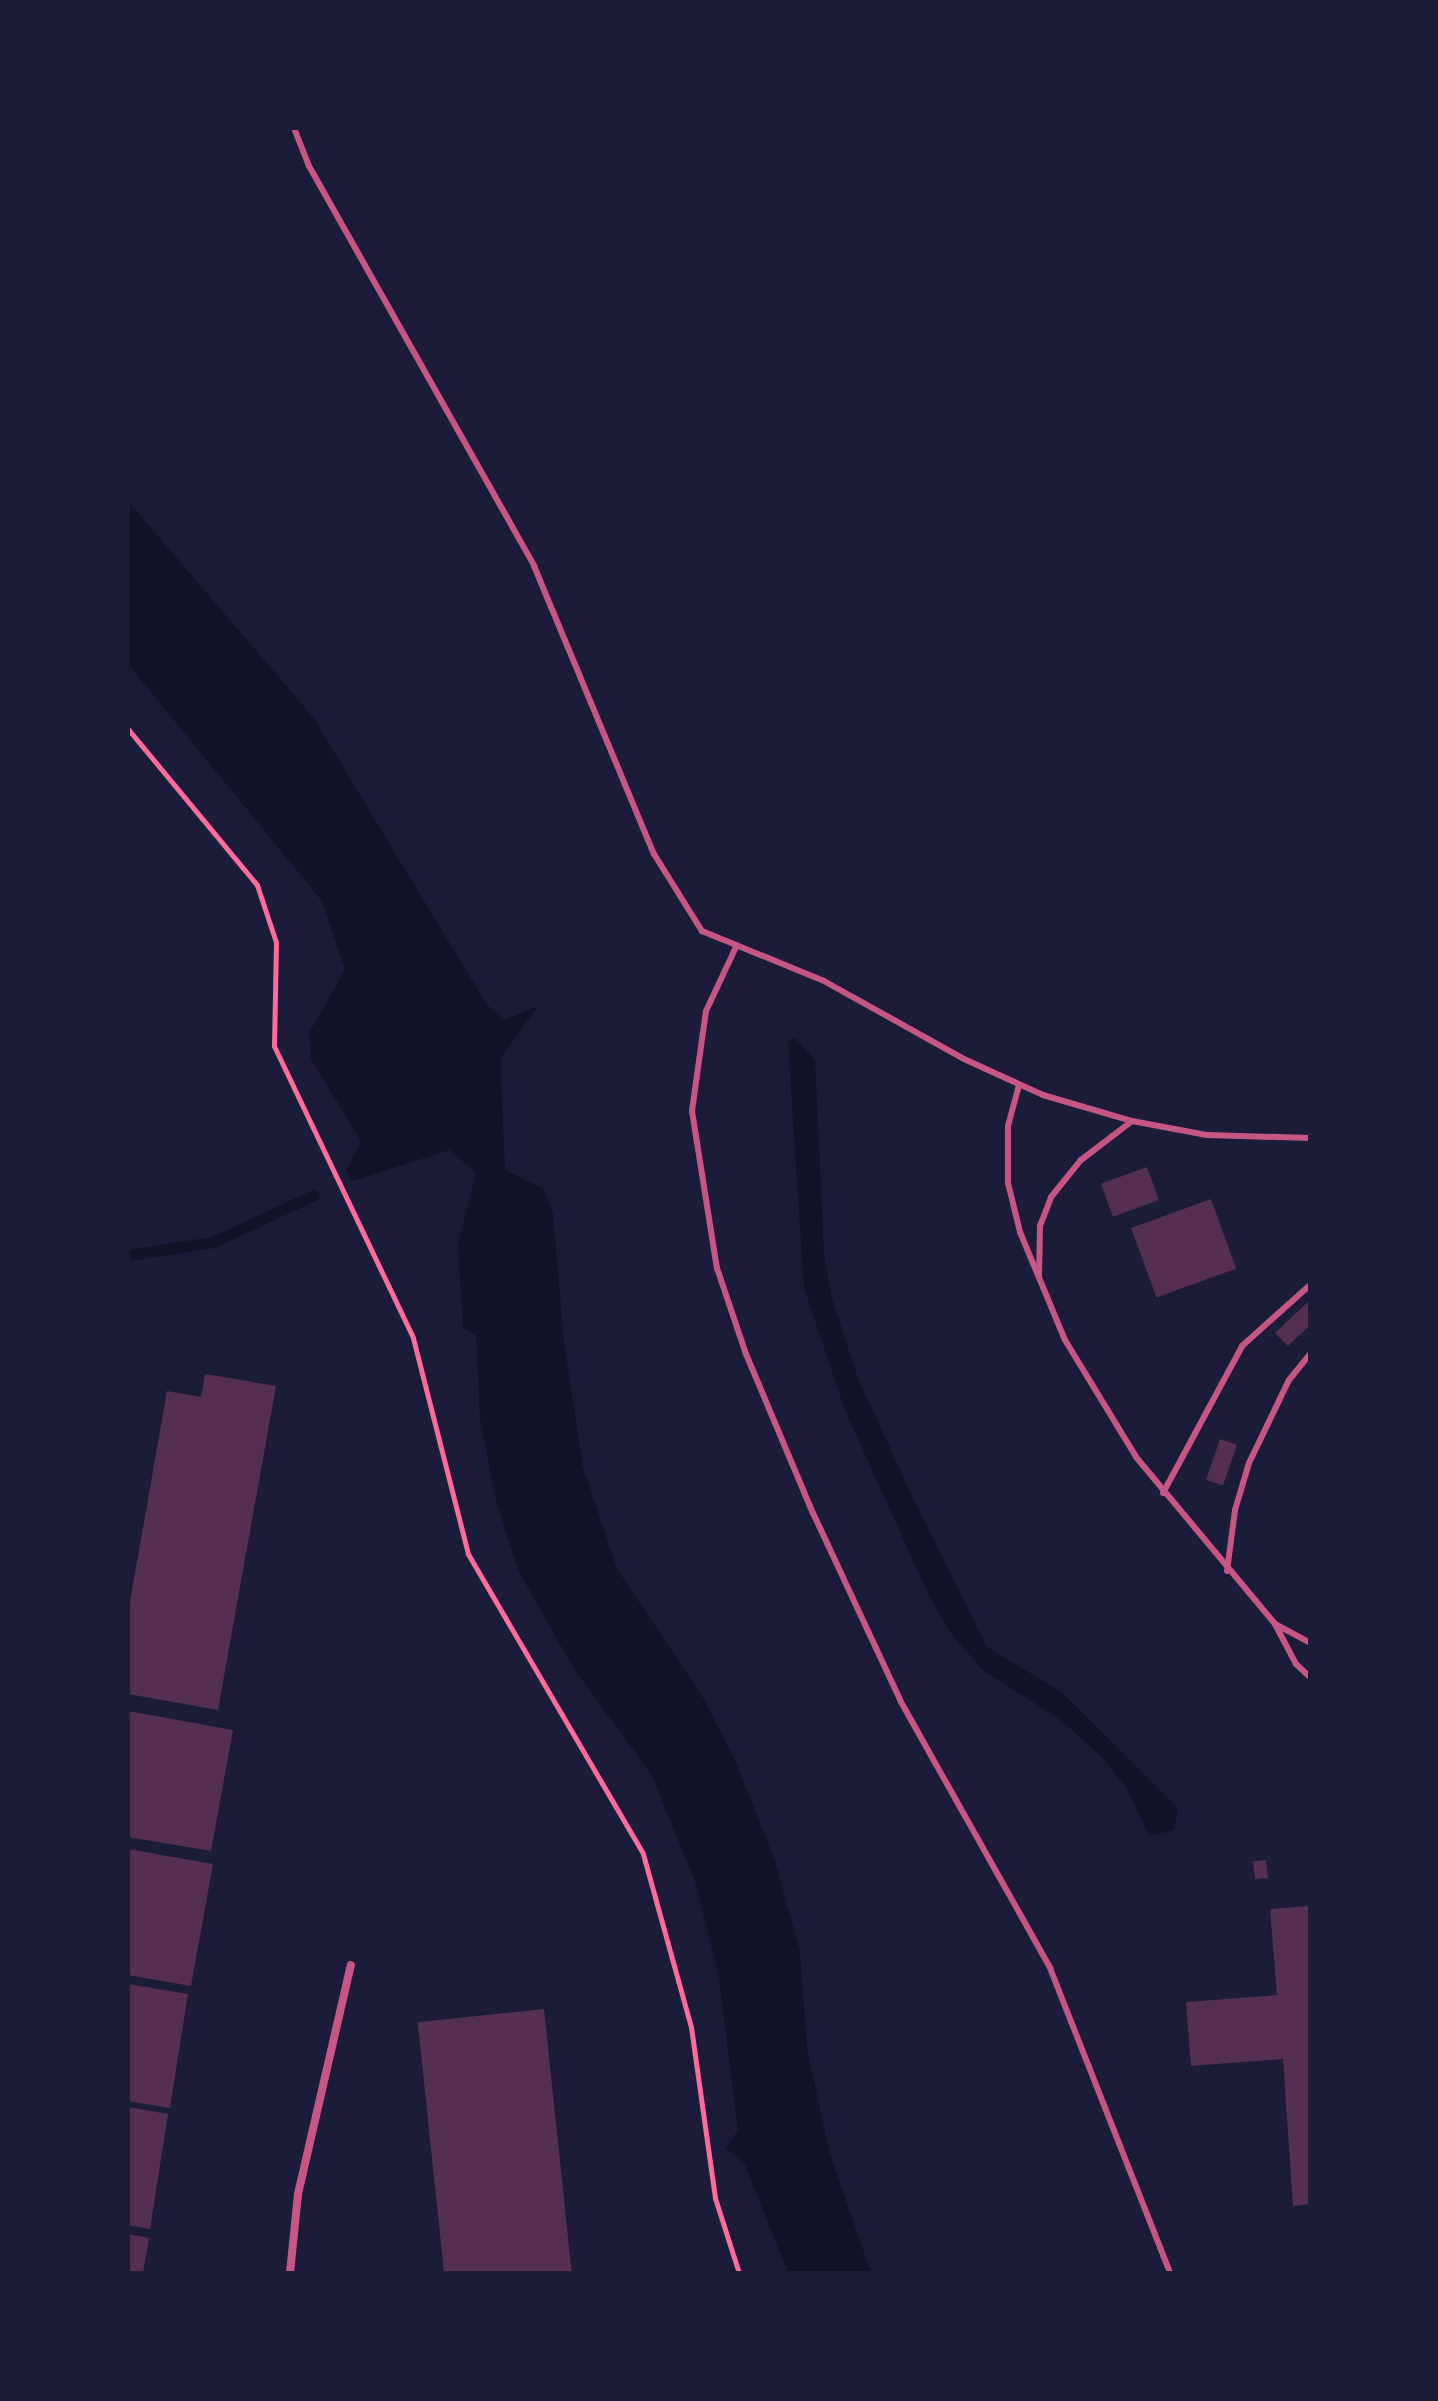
<!DOCTYPE html>
<style>
body{margin:0}
#map{position:relative;width:1438px;height:2401px;overflow:hidden;background:#1b1b3a;font-family:"Noto Sans",sans-serif}
div>[style]{position:absolute}
.water>*{inset:0;background:#12122b}
.stream>*{height:11px;margin:-5.5px;padding:0 5.5px;transform-origin:5.5px;border-radius:5.5px;background:#12122b}
.building>*{inset:0;background:#542f53;transform-origin:0 0}
.path>*{height:5px;margin:-2.5px;padding:0 2.5px;transform-origin:2.5px;border-radius:2.5px;background:#ff6b9d}
.service>*{height:6px;margin:-3px;padding:0 3px;transform-origin:3px;border-radius:3px;background:#c65784}
.minor>*{height:8px;margin:-4px;padding:0 4px;transform-origin:4px;border-radius:4px;background:#c65784}
span{translate:-50% -50%;white-space:nowrap;text-align:center;line-height:1.15;-webkit-text-stroke:7px #1b1b3a;paint-order:stroke}
.frame{position:absolute;inset:0;border:130px solid #1b1b3a;pointer-events:none}
</style>
<div id="map">
<div class="water">
<div style="clip-path:polygon(128px 501px,313px 717px,487px 1005px,505px 1020px,538px 1006px,500px 1059px,505px 1170px,544px 1189px,553px 1214px,564px 1343px,583px 1467px,617px 1569px,701px 1694px,735px 1760px,775px 1861px,800px 1952px,807px 2049px,830px 2154px,871px 2273px,788px 2273px,745px 2165px,726px 2148px,738px 2130px,719px 1977px,695px 1881px,651px 1774px,574px 1669px,518px 1570px,495px 1497px,480px 1418px,476px 1335px,463px 1328px,458px 1243px,476px 1173px,450px 1150px,353px 1181px,346px 1171px,361px 1141px,311px 1059px,309px 1033px,345px 970px,322px 901px,128px 664px)"></div>
<div style="clip-path:polygon(795px 1038px,815px 1060px,824px 1255px,832px 1299px,859px 1381px,915px 1502px,986px 1646px,1061px 1692px,1111px 1741px,1178px 1808px,1174px 1830px,1149px 1836px,1129px 1792px,1104px 1759px,1061px 1720px,984px 1671px,952px 1635px,930px 1598px,845px 1410px,804px 1288px,788px 1042px)"></div>
</div>
<div class="stream">
<div style="left:128px;top:1255px;width:86px;rotate:-8.7deg"></div>
<div style="left:213px;top:1242px;width:111px;rotate:-25deg"></div>
</div>
<div class="building">
<div style="left:1147px;top:1167px;width:35px;height:49px;rotate:70deg"></div>
<div style="left:1211px;top:1199px;width:74px;height:85px;rotate:70deg"></div>
<div style="clip-path:polygon(1310px 1300px,1310px 1325px,1288px 1346px,1275px 1333px)"></div>
<div style="clip-path:polygon(205px 1374px,276px 1386px,218px 1710px,128px 1694px,128px 1613px,167px 1391px,201px 1397px)"></div>
<div style="left:1220px;top:1439px;width:18px;height:43px;rotate:19deg"></div>
<div style="clip-path:polygon(128px 1711px,233px 1730px,211px 1851px,128px 1837px)"></div>
<div style="clip-path:polygon(128px 1849px,213px 1864px,191px 1986px,128px 1975px)"></div>
<div style="left:1266px;top:1860px;width:18px;height:13px;rotate:84deg"></div>
<div style="clip-path:polygon(1310px 1906px,1310px 2204px,1293px 2206px,1283px 2059px,1191px 2066px,1186px 2002px,1277px 1995px,1270px 1909px)"></div>
<div style="clip-path:polygon(128px 1984px,188px 1994px,170px 2108px,128px 2101px)"></div>
<div style="left:544px;top:2009px;width:265px;height:127px;rotate:84deg"></div>
<div style="clip-path:polygon(128px 2107px,168px 2114px,150px 2229px,128px 2225px)"></div>
<div style="clip-path:polygon(128px 2234px,149px 2238px,143px 2273px,128px 2273px)"></div>
</div>
<div class="path">
<div style="left:128px;top:729px;width:202px;rotate:50.4deg"></div>
<div style="left:257px;top:885px;width:60px;rotate:71.6deg"></div>
<div style="left:276px;top:942px;width:104px;rotate:91.1deg"></div>
<div style="left:274px;top:1046px;width:323px;rotate:64.5deg"></div>
<div style="left:413px;top:1338px;width:223px;rotate:75.7deg"></div>
<div style="left:468px;top:1554px;width:347px;rotate:59.7deg"></div>
<div style="left:643px;top:1854px;width:180px;rotate:74.5deg"></div>
<div style="left:691px;top:2027px;width:173px;rotate:82deg"></div>
<div style="left:715px;top:2198px;width:79px;rotate:72.3deg"></div>
</div>
<div class="service">
<div style="left:294px;top:128px;width:41px;rotate:68.5deg"></div>
<div style="left:309px;top:166px;width:459px;rotate:60.6deg"></div>
<div style="left:534px;top:566px;width:312px;rotate:67.4deg"></div>
<div style="left:654px;top:854px;width:91px;rotate:58.1deg"></div>
<div style="left:702px;top:931px;width:132px;rotate:22.3deg"></div>
<div style="left:824px;top:981px;width:160px;rotate:29.1deg"></div>
<div style="left:964px;top:1059px;width:87px;rotate:24.5deg"></div>
<div style="left:1043px;top:1095px;width:93px;rotate:16.3deg"></div>
<div style="left:1132px;top:1121px;width:76px;rotate:10.6deg"></div>
<div style="left:1207px;top:1135px;width:103px;rotate:1.7deg"></div>
<div style="left:736px;top:947px;width:71px;rotate:115.1deg"></div>
<div style="left:706px;top:1011px;width:101px;rotate:98deg"></div>
<div style="left:692px;top:1111px;width:159px;rotate:81deg"></div>
<div style="left:717px;top:1268px;width:91px;rotate:71.4deg"></div>
<div style="left:746px;top:1354px;width:173px;rotate:67.2deg"></div>
<div style="left:813px;top:1513px;width:208px;rotate:65deg"></div>
<div style="left:901px;top:1702px;width:305px;rotate:60.7deg"></div>
<div style="left:1050px;top:1968px;width:328px;rotate:68.5deg"></div>
<div style="left:1019px;top:1085px;width:42px;rotate:105deg"></div>
<div style="left:1008px;top:1126px;width:57px;rotate:90deg"></div>
<div style="left:1008px;top:1183px;width:50px;rotate:76.2deg"></div>
<div style="left:1020px;top:1232px;width:117px;rotate:67.4deg"></div>
<div style="left:1065px;top:1340px;width:137px;rotate:58.7deg"></div>
<div style="left:1136px;top:1457px;width:217px;rotate:50.2deg"></div>
<div style="left:1275px;top:1624px;width:45px;rotate:62.3deg"></div>
<div style="left:1296px;top:1664px;width:19px;rotate:43deg"></div>
<div style="left:1039px;top:1275px;width:49px;rotate:-88.8deg"></div>
<div style="left:1040px;top:1226px;width:31px;rotate:-69deg"></div>
<div style="left:1051px;top:1197px;width:48px;rotate:-51deg"></div>
<div style="left:1081px;top:1160px;width:64px;rotate:-37.4deg"></div>
<div style="left:1163px;top:1493px;width:167px;rotate:-61.7deg"></div>
<div style="left:1242px;top:1346px;width:91px;rotate:-41.9deg"></div>
<div style="left:1227px;top:1571px;width:62px;rotate:-82.5deg"></div>
<div style="left:1235px;top:1510px;width:49px;rotate:-73.4deg"></div>
<div style="left:1249px;top:1463px;width:92px;rotate:-64.3deg"></div>
<div style="left:1289px;top:1380px;width:33px;rotate:-51deg"></div>
<div style="left:1275px;top:1624px;width:40px;rotate:28deg"></div>
</div>
<div class="minor">
<div style="left:290px;top:2273px;width:79px;rotate:-84.2deg"></div>
<div style="left:298px;top:2194px;width:235px;rotate:-77deg"></div>
</div>
<div class="frame"></div>
</div>
